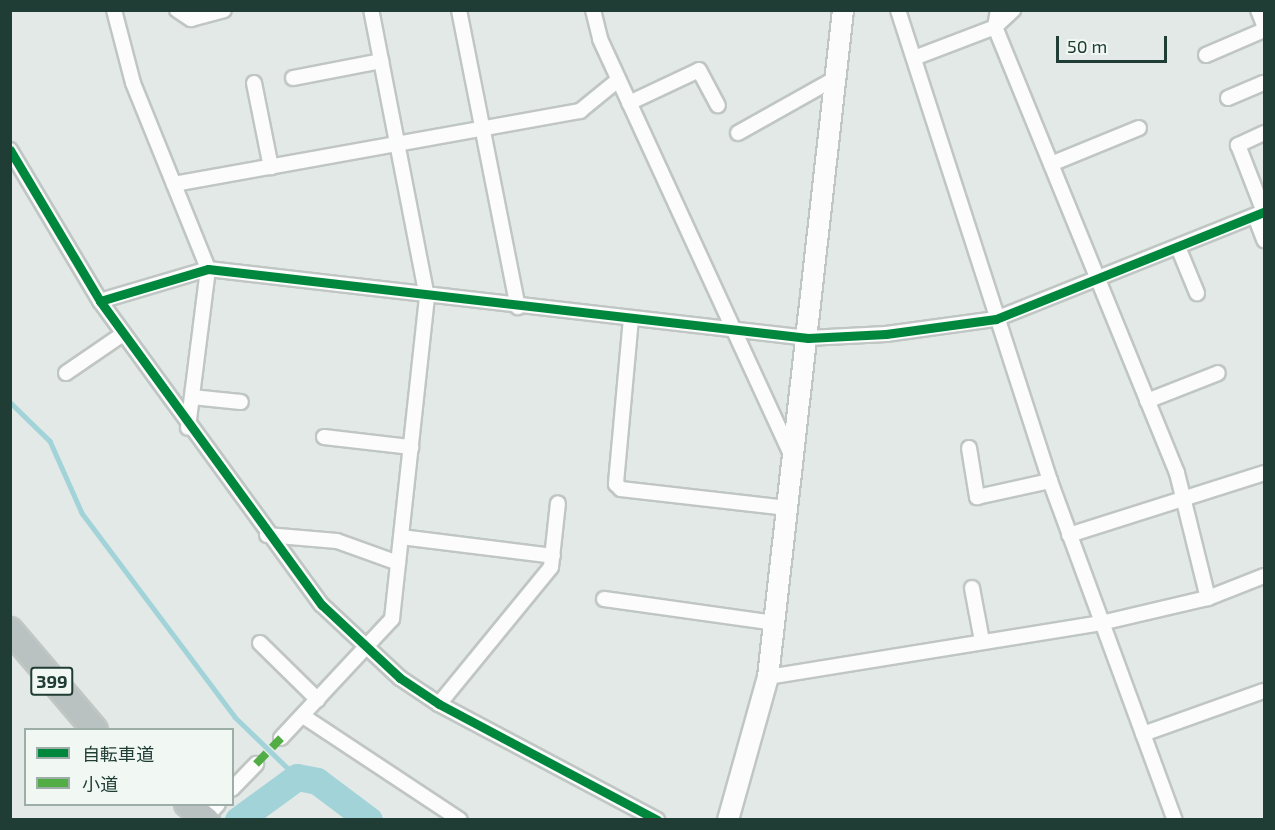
<!DOCTYPE html>
<meta charset="utf-8">
<style>
body{margin:0}
#map{position:relative;width:1275px;height:830px;overflow:hidden;background:#e3e9e6;font-family:"Exo 2","Noto Sans JP",sans-serif}
div>[style]{position:absolute}
.stream>*{height:4.5px;margin:-2.25px;padding:0 2.25px;transform-origin:2.25px;border-radius:2.25px;background:#a1d3d9}
.river>*{height:27px;margin:-13.5px;padding:0 13.5px;transform-origin:13.5px;border-radius:13.5px;background:#a1d3d9}
.roads{filter:drop-shadow(2px 0 #c0c6c3) drop-shadow(-2px 0 #c0c6c3) drop-shadow(0 2px #c0c6c3) drop-shadow(0 -2px #c0c6c3)}
.street>*{height:14px;margin:-7px;padding:0 7px;transform-origin:7px;border-radius:7px;background:#fbfcfb}
.secondary>*{height:20px;margin:-10px;padding:0 10px;transform-origin:10px;border-radius:10px;background:#fbfcfb}
.highway>*{height:24px;margin:-12px;padding:0 12px;transform-origin:12px;border-radius:12px;background:#b9c2c0}
.quiet>*{height:8px;margin-top:-4px;transform-origin:0;background:repeating-linear-gradient(90deg,#52ad45 0 15px,transparent 0 23px)}
.cycleway>*{height:9px;margin:-4.5px;padding:0 4.5px;transform-origin:4.5px;border-radius:4.5px;background:#00873e}
span{translate:-50% -50%;white-space:nowrap;text-align:center;line-height:1.15;-webkit-text-stroke:4.5px #f1f8f4;paint-order:stroke}
.shield-label span{padding:2px 4px;background:#f1f8f4;border:2px solid;border-radius:4px;-webkit-text-stroke-width:0}
.shield-label{font-size:18px;color:#203d35;font-weight:700}
.frame{position:absolute;inset:0;border:12px solid #203d35;pointer-events:none}
.legend{position:absolute;left:24px;top:728px;width:210px;height:78px;box-sizing:border-box;background:#f1f8f4;border:2px solid #9dada8;margin:0;padding:8px 10px;list-style:none;font-size:18px;color:#203d35}
.legend li{display:flex;align-items:center;gap:12px;height:30px}
.legend b{width:30px;border:2px solid #9dada8}
.scale{position:absolute;left:1056px;top:36px;width:111px;height:27px;box-sizing:border-box;border:3px solid #203d35;border-top:0;padding-left:8px;font-size:18px;line-height:21px;white-space:nowrap;color:#203d35;-webkit-text-stroke:4px #f1f8f4;paint-order:stroke}
</style>
<div id="map">
<div class="stream">
<div style="left:10px;top:402px;width:56px;rotate:44.3deg"></div>
<div style="left:50px;top:441px;width:79px;rotate:66deg"></div>
<div style="left:82px;top:513px;width:255px;rotate:53.1deg"></div>
<div style="left:235px;top:717px;width:86px;rotate:44.1deg"></div>
</div>
<div class="river">
<div style="left:238px;top:820px;width:73px;rotate:-36.1deg"></div>
<div style="left:297px;top:777px;width:20px;rotate:11deg"></div>
<div style="left:317px;top:781px;width:65px;rotate:36.9deg"></div>
</div>
<div class="roads">
<div class="street">
<div style="left:114px;top:10px;width:75px;rotate:75.4deg"></div>
<div style="left:133px;top:83px;width:201px;rotate:68deg"></div>
<div style="left:208px;top:269px;width:160px;rotate:97.2deg"></div>
<div style="left:177px;top:10px;width:17px;rotate:33deg"></div>
<div style="left:191px;top:19px;width:34px;rotate:-15deg"></div>
<div style="left:459px;top:10px;width:303px;rotate:78.8deg"></div>
<div style="left:593px;top:10px;width:30px;rotate:76deg"></div>
<div style="left:600px;top:39px;width:459px;rotate:65.3deg"></div>
<div style="left:898px;top:10px;width:495px;rotate:72.1deg"></div>
<div style="left:1050px;top:481px;width:361px;rotate:69.8deg"></div>
<div style="left:998px;top:10px;width:17px;rotate:100deg"></div>
<div style="left:995px;top:27px;width:482px;rotate:67.8deg"></div>
<div style="left:1177px;top:473px;width:129px;rotate:76.1deg"></div>
<div style="left:1258px;top:10px;width:16px;rotate:68deg"></div>
<div style="left:1206px;top:55px;width:63px;rotate:-23.3deg"></div>
<div style="left:914px;top:58px;width:87px;rotate:-20.9deg"></div>
<div style="left:995px;top:27px;width:25px;rotate:-43deg"></div>
<div style="left:293px;top:78px;width:90px;rotate:-10.9deg"></div>
<div style="left:254px;top:83px;width:86px;rotate:78.6deg"></div>
<div style="left:1228px;top:98px;width:39px;rotate:-23deg"></div>
<div style="left:629px;top:103px;width:77px;rotate:-25.2deg"></div>
<div style="left:699px;top:70px;width:40px;rotate:62deg"></div>
<div style="left:738px;top:133px;width:112px;rotate:-29.3deg"></div>
<div style="left:1264px;top:133px;width:29px;rotate:155deg"></div>
<div style="left:1238px;top:145px;width:72px;rotate:68.8deg"></div>
<div style="left:10px;top:150px;width:176px;rotate:59.2deg"></div>
<div style="left:100px;top:301px;width:376px;rotate:53.9deg"></div>
<div style="left:322px;top:605px;width:107px;rotate:43.1deg"></div>
<div style="left:400px;top:678px;width:47px;rotate:33.7deg"></div>
<div style="left:439px;top:704px;width:247px;rotate:28deg"></div>
<div style="left:1051px;top:164px;width:95px;rotate:-22.2deg"></div>
<div style="left:174px;top:184px;width:413px;rotate:-10.2deg"></div>
<div style="left:580px;top:111px;width:49px;rotate:-39.2deg"></div>
<div style="left:1255px;top:216px;width:26px;rotate:69deg"></div>
<div style="left:1178px;top:247px;width:50px;rotate:67.6deg"></div>
<div style="left:100px;top:301px;width:113px;rotate:-16.5deg"></div>
<div style="left:208px;top:269px;width:604px;rotate:6.56deg"></div>
<div style="left:808px;top:338px;width:78px;rotate:-2.9deg"></div>
<div style="left:886px;top:334px;width:111px;rotate:-7.8deg"></div>
<div style="left:996px;top:319px;width:289px;rotate:-21.8deg"></div>
<div style="left:631px;top:318px;width:167px;rotate:95.2deg"></div>
<div style="left:616px;top:484px;width:7px;rotate:45deg"></div>
<div style="left:621px;top:489px;width:167px;rotate:6.5deg"></div>
<div style="left:66px;top:373px;width:69px;rotate:-34.4deg"></div>
<div style="left:192px;top:397px;width:49px;rotate:5.8deg"></div>
<div style="left:1147px;top:401px;width:76px;rotate:-21.5deg"></div>
<div style="left:324px;top:437px;width:88px;rotate:6.6deg"></div>
<div style="left:969px;top:448px;width:50px;rotate:80.7deg"></div>
<div style="left:977px;top:497px;width:75px;rotate:-12.4deg"></div>
<div style="left:267px;top:535px;width:70px;rotate:4.9deg"></div>
<div style="left:337px;top:541px;width:65px;rotate:19.8deg"></div>
<div style="left:1069px;top:535px;width:205px;rotate:-17.6deg"></div>
<div style="left:401px;top:537px;width:153px;rotate:7.1deg"></div>
<div style="left:972px;top:588px;width:54px;rotate:79.3deg"></div>
<div style="left:604px;top:599px;width:172px;rotate:8deg"></div>
<div style="left:260px;top:643px;width:81px;rotate:44.5deg"></div>
<div style="left:768px;top:677px;width:337px;rotate:-9.2deg"></div>
<div style="left:1101px;top:623px;width:110px;rotate:-13.2deg"></div>
<div style="left:1208px;top:598px;width:60px;rotate:-21.4deg"></div>
<div style="left:439px;top:704px;width:177px;rotate:-50.7deg"></div>
<div style="left:551px;top:567px;width:64px;rotate:-83.8deg"></div>
<div style="left:303px;top:716px;width:188px;rotate:33.5deg"></div>
<div style="left:1143px;top:734px;width:128px;rotate:-19.6deg"></div>
<div style="left:281px;top:738px;width:163px;rotate:-47deg"></div>
<div style="left:392px;top:619px;width:324px;rotate:-83.8deg"></div>
<div style="left:427px;top:297px;width:292px;rotate:-101deg"></div>
<div style="left:232px;top:789px;width:35px;rotate:-46deg"></div>
<div style="left:205px;top:818px;width:19px;rotate:-47deg"></div>
</div>
<div class="secondary">
<div style="left:728px;top:820px;width:148px;rotate:-74.4deg"></div>
<div style="left:768px;top:677px;width:671px;rotate:-83.58deg"></div>
</div>
<div class="highway">
<div style="left:10px;top:630px;width:131px;rotate:49.6deg"></div>
<div style="left:187px;top:804px;width:26px;rotate:39deg"></div>
</div>
</div>
<div class="quiet">
<div style="left:256px;top:764px;width:36px;rotate:-46deg"></div>
</div>
<div class="cycleway">
<div style="left:10px;top:150px;width:176px;rotate:59.2deg"></div>
<div style="left:100px;top:301px;width:376px;rotate:53.9deg"></div>
<div style="left:322px;top:605px;width:107px;rotate:43.1deg"></div>
<div style="left:400px;top:678px;width:47px;rotate:33.7deg"></div>
<div style="left:439px;top:704px;width:247px;rotate:28deg"></div>
<div style="left:100px;top:301px;width:113px;rotate:-16.5deg"></div>
<div style="left:208px;top:269px;width:604px;rotate:6.56deg"></div>
<div style="left:808px;top:338px;width:78px;rotate:-2.9deg"></div>
<div style="left:886px;top:334px;width:111px;rotate:-7.8deg"></div>
<div style="left:996px;top:319px;width:289px;rotate:-21.8deg"></div>
</div>
<div class="shield-label">
<span style="left:52px;top:681px">399</span>
</div>
<div class="frame"></div>
<ul class="legend">
<li><b style="height:8px;background:#00873e"></b>自転車道</li>
<li><b style="height:8px;background:#52ad45"></b>小道</li>
</ul>
<div class="scale">50 m</div>
</div>
